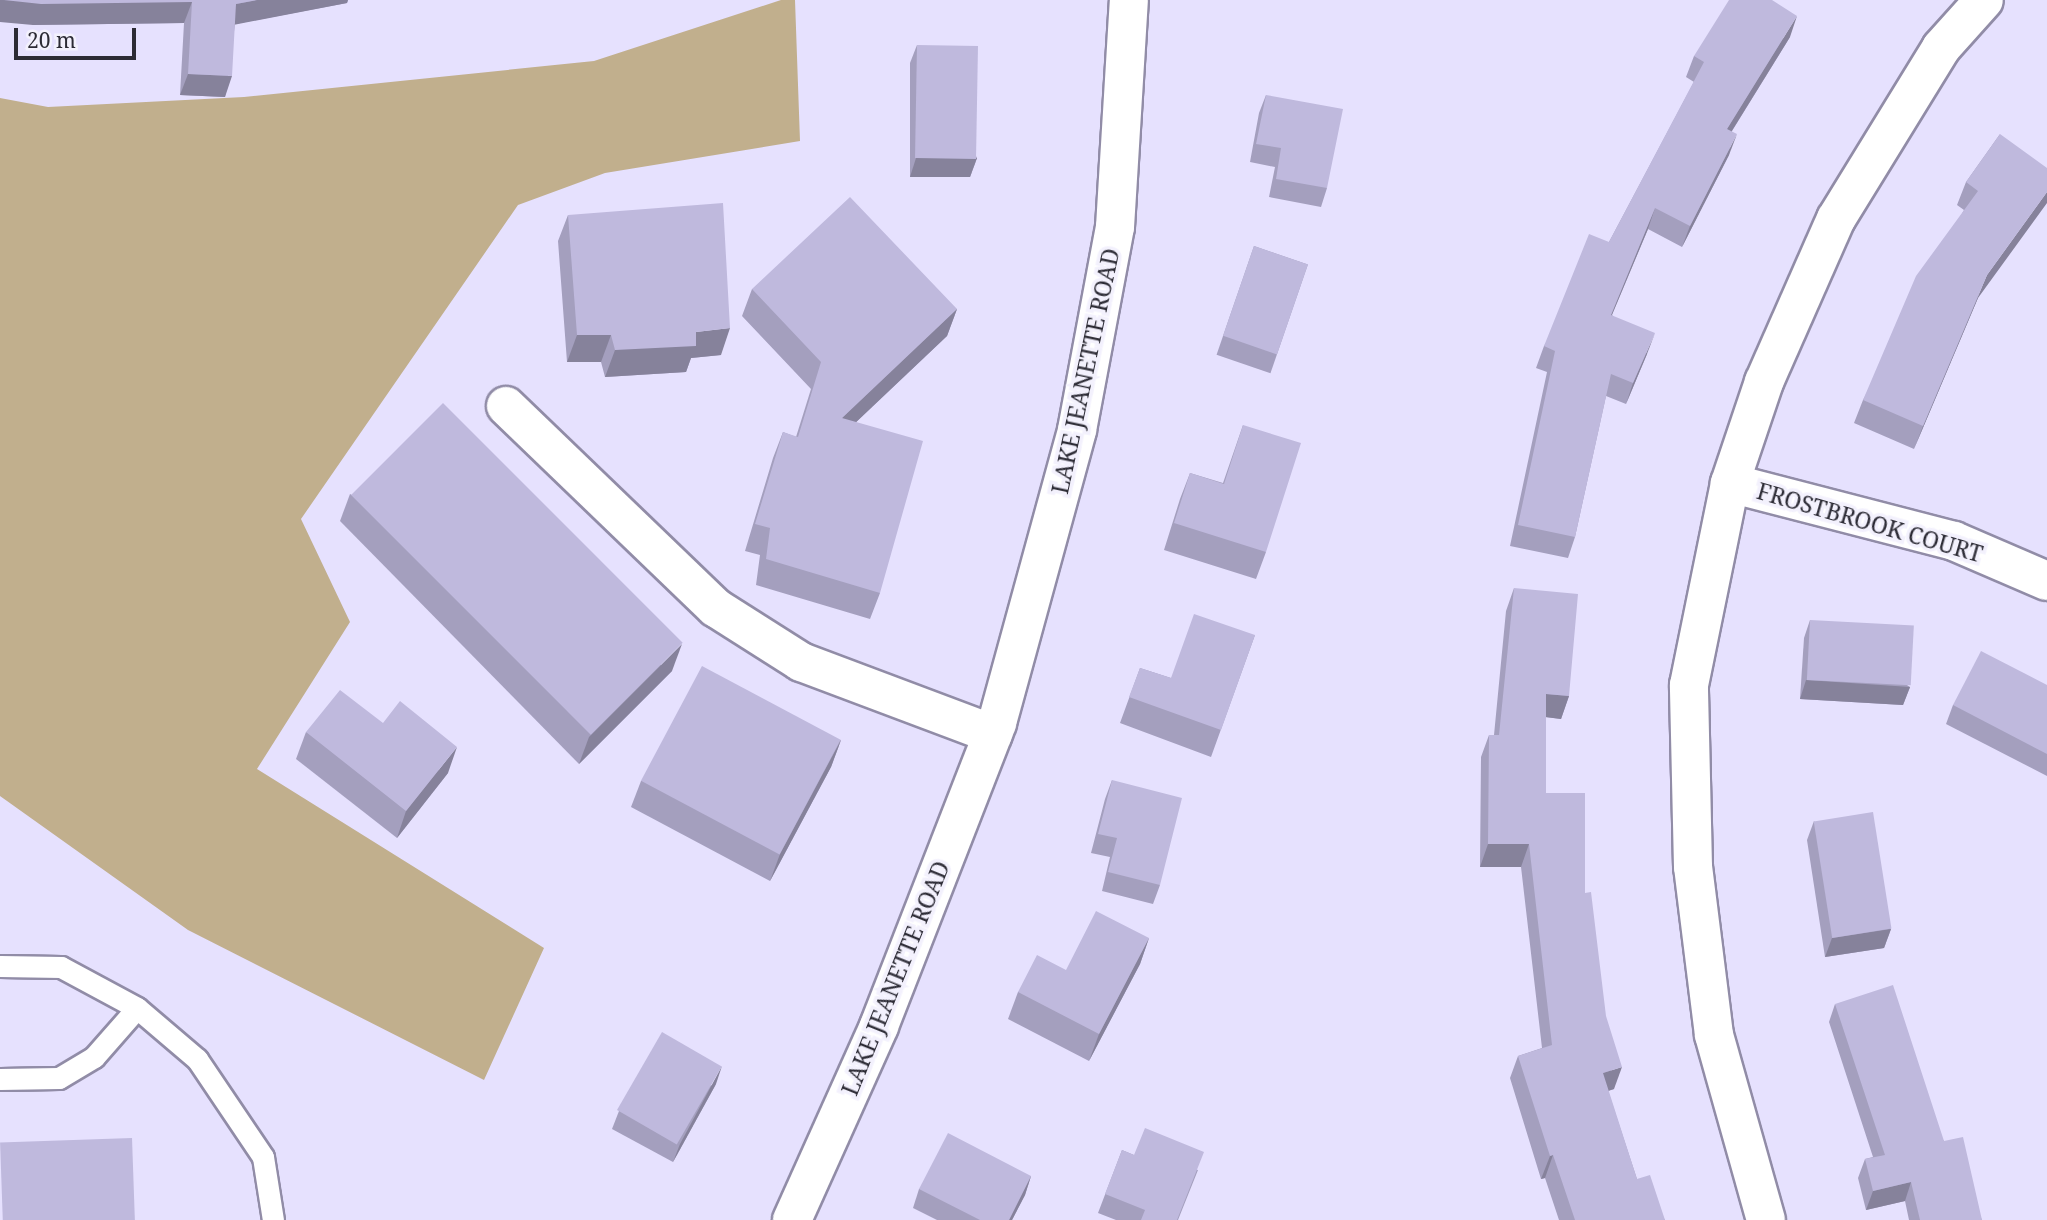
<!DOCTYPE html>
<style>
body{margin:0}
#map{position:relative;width:2047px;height:1220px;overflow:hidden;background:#e6e1fe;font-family:"Noto Serif",serif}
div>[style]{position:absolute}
.forest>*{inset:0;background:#c1af8d}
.roads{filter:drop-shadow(2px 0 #918ca7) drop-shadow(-2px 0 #918ca7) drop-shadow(0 2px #918ca7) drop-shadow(0 -2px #918ca7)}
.lane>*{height:21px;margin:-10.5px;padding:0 10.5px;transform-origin:10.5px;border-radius:10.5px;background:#fff}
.street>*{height:38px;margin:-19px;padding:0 19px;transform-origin:19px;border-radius:19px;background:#fff}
.secondary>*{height:38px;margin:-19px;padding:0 19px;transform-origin:19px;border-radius:19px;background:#fff}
.wall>*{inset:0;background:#a49fbe;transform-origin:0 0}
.shaded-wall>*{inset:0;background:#86829b}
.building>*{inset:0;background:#bfb9dd;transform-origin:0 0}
span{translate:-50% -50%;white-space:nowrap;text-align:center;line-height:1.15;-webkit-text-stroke:7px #f3f1fd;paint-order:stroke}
.street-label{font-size:23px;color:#2c2b35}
.scale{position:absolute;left:14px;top:28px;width:122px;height:32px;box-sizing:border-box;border:4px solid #2c2b35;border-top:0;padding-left:9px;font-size:21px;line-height:24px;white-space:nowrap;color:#2c2b35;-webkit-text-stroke:5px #f3f1fd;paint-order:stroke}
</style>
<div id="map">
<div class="forest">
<div style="clip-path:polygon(781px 0,795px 0,800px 141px,605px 173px,518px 205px,301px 519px,350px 622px,257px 769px,544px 948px,484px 1080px,188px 930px,0 796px,0 98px,48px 107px,244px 97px,594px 61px)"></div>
</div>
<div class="roads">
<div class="lane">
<div style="left:0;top:966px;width:61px;rotate:0.9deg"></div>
<div style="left:61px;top:967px;width:86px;rotate:28.3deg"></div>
<div style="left:137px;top:1008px;width:79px;rotate:40.4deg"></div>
<div style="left:197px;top:1059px;width:118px;rotate:56deg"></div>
<div style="left:263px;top:1157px;width:64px;rotate:81deg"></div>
<div style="left:0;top:1079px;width:59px;rotate:-1deg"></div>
<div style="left:59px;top:1078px;width:41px;rotate:-31deg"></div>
<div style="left:94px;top:1057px;width:65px;rotate:-48.7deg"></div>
</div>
<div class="street">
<div style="left:506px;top:406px;width:291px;rotate:43.9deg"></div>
<div style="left:716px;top:608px;width:101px;rotate:32.4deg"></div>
<div style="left:801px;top:662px;width:205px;rotate:20.6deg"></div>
<div style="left:1730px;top:483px;width:231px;rotate:14.5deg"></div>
<div style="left:1954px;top:541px;width:101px;rotate:23.3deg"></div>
<div style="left:1766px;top:1220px;width:192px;rotate:-105.7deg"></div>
<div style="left:1714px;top:1035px;width:169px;rotate:-97.1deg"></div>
<div style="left:1693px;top:867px;width:182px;rotate:-91.3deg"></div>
<div style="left:1689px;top:685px;width:206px;rotate:-78.5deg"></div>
<div style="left:1730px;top:483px;width:107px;rotate:-71.4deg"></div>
<div style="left:1764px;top:382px;width:178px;rotate:-66.2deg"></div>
<div style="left:1836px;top:219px;width:201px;rotate:-58.4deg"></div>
<div style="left:1941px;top:48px;width:64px;rotate:-48.1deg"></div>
</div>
<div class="secondary">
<div style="left:792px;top:1220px;width:213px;rotate:-65.8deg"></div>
<div style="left:879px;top:1026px;width:325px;rotate:-68.7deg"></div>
<div style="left:997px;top:723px;width:304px;rotate:-74.7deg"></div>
<div style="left:1077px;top:430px;width:207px;rotate:-79.4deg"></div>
<div style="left:1115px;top:227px;width:227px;rotate:-86.5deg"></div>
</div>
</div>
<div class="wall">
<div style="clip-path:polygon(0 0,348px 0,347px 3px,235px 24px,225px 97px,180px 95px,184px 23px,33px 25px)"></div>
<div style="clip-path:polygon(1790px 37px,1732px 131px,1729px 155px,1682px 247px,1648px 229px,1612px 315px,1647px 354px,1626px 404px,1606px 396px,1575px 537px,1568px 558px,1510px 546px,1547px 372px,1536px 368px,1544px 346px,1609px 242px,1694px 82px,1686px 77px,1694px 56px)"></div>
<div style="clip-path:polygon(917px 45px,977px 158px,970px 177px,910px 177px,910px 63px)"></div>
<div style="clip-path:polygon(1266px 95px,1327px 188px,1321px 207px,1269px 197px,1275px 167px,1250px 162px,1259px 113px)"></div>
<div style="clip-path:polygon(2000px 134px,1978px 298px,1914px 449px,1854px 423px,1863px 400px,1964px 210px,1957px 205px,1966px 182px)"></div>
<div style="clip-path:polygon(568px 215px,721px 355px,691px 358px,686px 372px,605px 377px,601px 362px,567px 362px,558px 241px)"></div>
<div style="left:1254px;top:246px;width:57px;height:115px;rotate:19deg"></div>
<div style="clip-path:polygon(752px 289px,957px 309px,947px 336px,856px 422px,880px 593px,870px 619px,756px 585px,760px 555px,745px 551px,773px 458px,783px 432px,796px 437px,811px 389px,742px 316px)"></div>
<div style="clip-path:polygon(1243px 425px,1266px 552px,1256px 579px,1164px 550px,1180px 499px,1190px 473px,1223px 483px)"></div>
<div style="clip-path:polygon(350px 494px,672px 671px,579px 764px,340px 521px)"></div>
<div style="clip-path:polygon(1514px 588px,1569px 696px,1561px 719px,1546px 717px,1546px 793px,1585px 893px,1614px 1089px,1608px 1091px,1637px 1179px,1665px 1220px,1559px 1220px,1545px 1178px,1541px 1179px,1510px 1078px,1518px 1056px,1542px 1048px,1521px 867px,1480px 867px,1481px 757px,1489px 735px,1494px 735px,1506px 611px)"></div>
<div style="clip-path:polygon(1810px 620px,1910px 687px,1903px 705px,1800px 699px,1804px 638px)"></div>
<div style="clip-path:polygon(1255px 635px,1211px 757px,1120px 723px,1140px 668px,1171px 678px)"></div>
<div style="clip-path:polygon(2047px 685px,2047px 776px,1946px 724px,1953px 705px)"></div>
<div style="clip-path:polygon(306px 732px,448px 773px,397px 838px,296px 759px)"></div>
<div style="clip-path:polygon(841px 740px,831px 767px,770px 881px,631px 807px,641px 781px)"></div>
<div style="clip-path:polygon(1112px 780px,1160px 885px,1153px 904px,1102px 891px,1110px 857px,1091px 853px,1105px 799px)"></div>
<div style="clip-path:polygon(1814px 821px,1891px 929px,1884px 948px,1825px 957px,1807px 840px)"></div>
<div style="clip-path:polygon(1149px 938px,1140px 964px,1089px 1061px,1008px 1019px,1018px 992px)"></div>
<div style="clip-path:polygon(1835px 1004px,1944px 1141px,1982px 1220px,1909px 1220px,1905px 1201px,1866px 1210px,1858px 1178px,1865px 1159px,1873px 1157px,1829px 1022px)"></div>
<div style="clip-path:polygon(716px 1084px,673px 1162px,612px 1129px,619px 1111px)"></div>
<div style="clip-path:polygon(1122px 1150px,1134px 1155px,1198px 1170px,1178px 1220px,1116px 1220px,1098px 1213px)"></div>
<div style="clip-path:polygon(1031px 1176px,1025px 1195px,1012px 1220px,937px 1220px,913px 1208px,919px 1189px)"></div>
</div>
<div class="shaded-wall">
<div style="clip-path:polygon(0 0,192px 2px,184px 23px,33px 25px,0 22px)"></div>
<div style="clip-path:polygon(257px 0,348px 0,347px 3px,228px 26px,236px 4px)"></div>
<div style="clip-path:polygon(1797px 16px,1790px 37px,1720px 150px,1727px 129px)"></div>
<div style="clip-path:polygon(188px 74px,232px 76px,225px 97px,180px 95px)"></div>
<div style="clip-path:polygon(1737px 134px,1729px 155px,1682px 247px,1690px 226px)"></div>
<div style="clip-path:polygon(916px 158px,977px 158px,970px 177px,910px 177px)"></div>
<div style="clip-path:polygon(2047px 192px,2047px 203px,1978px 298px,1914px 449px,1923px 426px,1987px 275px)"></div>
<div style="clip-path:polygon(1655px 208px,1648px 229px,1603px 336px,1611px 315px)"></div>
<div style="clip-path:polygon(957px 309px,947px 336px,832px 445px,842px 418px)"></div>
<div style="clip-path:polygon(730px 328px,721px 355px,691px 358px,686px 372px,605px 377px,615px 350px,696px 332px)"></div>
<div style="clip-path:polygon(1655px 333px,1647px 354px,1626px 404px,1633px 383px)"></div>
<div style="clip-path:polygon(577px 335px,611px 335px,601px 362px,567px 362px)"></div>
<div style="clip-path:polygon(682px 644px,672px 671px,579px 764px,589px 737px)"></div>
<div style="clip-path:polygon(1806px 680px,1910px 687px,1903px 705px,1800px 699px)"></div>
<div style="clip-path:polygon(1546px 694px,1569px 696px,1561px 719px,1537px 716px)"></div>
<div style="clip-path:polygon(841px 740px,831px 767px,770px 881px,780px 854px)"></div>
<div style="clip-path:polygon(457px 747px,448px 773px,397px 838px,406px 811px)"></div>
<div style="clip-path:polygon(1488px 844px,1529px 844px,1521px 867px,1480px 867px)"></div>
<div style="clip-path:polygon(1891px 929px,1884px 948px,1825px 957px,1832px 938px)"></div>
<div style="clip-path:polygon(1149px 938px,1140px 964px,1089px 1061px,1099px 1034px)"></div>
<div style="clip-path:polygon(722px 1066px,716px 1084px,673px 1162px,680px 1144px)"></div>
<div style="clip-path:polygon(1622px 1067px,1614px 1089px,1595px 1095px,1603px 1073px)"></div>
<div style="clip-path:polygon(1553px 1155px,1545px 1178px,1541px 1179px,1550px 1156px)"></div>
<div style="clip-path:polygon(1031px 1176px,1025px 1195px,1012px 1220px,1009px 1220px)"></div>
<div style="clip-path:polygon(1911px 1182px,1905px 1201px,1866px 1210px,1873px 1191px)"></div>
</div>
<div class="building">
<div style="clip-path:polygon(4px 0,257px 0,236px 4px,232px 76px,188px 74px,192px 2px,41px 4px)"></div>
<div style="clip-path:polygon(1729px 0,1772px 0,1797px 16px,1727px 129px,1737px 134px,1690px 226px,1655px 208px,1611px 315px,1655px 333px,1633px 383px,1611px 374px,1575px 537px,1518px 525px,1555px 351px,1544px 346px,1589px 234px,1609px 242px,1704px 62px,1694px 56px)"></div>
<div style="left:917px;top:45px;width:61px;height:113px;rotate:1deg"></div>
<div style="clip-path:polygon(1266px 95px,1343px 109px,1327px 188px,1276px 179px,1281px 148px,1256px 144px)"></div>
<div style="clip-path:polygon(2000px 134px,2047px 168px,2047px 192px,1987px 275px,1923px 426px,1863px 400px,1916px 276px,1978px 191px,1966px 182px)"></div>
<div style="clip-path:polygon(850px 197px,957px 309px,842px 418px,923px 441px,880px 593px,766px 559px,770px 528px,755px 524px,783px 432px,798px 437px,821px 362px,752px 289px)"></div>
<div style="clip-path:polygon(723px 203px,730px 328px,696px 332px,696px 346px,615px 350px,611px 335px,577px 335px,568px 215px)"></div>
<div style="left:1254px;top:246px;width:57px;height:95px;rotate:19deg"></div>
<div style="left:443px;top:403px;width:339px;height:130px;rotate:45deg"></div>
<div style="clip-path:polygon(1243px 425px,1301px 443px,1266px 552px,1174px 523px,1190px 473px,1224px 484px)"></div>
<div style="clip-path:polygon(1514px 588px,1578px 594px,1569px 696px,1546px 694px,1546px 793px,1585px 793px,1585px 893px,1591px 892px,1606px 1016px,1622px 1067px,1603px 1073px,1637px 1179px,1650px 1175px,1665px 1220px,1575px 1220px,1553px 1155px,1550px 1156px,1518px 1056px,1552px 1045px,1529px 844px,1488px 844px,1489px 735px,1499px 735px)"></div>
<div style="clip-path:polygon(1194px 614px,1255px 635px,1221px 730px,1129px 697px,1140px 668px,1171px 678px)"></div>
<div style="left:1810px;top:620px;width:104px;height:60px;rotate:3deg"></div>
<div style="clip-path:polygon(1981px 651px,2047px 685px,2047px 754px,1953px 705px)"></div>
<div style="left:702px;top:666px;width:157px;height:130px;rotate:28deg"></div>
<div style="clip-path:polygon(340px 690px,383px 723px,400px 701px,457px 747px,406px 811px,306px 732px)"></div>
<div style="clip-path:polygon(1112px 780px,1182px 798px,1160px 885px,1108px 872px,1117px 838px,1098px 834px)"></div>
<div style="left:1873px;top:812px;width:118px;height:60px;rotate:81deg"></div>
<div style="clip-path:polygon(1096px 911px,1149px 938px,1099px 1034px,1018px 992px,1037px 955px,1066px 970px)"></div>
<div style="clip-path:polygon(1893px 985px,1944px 1141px,1963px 1137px,1982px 1220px,1920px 1220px,1911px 1182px,1873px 1191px,1865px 1159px,1885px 1155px,1835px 1004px)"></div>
<div style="left:662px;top:1032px;width:69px;height:90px;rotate:30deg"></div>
<div style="clip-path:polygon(1145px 1128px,1204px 1152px,1177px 1220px,1141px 1220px,1145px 1210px,1105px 1194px,1122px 1150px,1134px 1155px)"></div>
<div style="clip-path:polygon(948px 1133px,1031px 1176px,1009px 1220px,980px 1220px,919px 1189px)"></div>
<div style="left:132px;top:1138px;width:82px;height:132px;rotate:88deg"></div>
</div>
<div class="street-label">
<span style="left:1085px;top:371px;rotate:-78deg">LAKE JEANETTE ROAD</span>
<span style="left:1870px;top:522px;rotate:16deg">FROSTBROOK COURT</span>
<span style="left:895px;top:978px;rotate:-68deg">LAKE JEANETTE ROAD</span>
</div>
<div class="scale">20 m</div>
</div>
